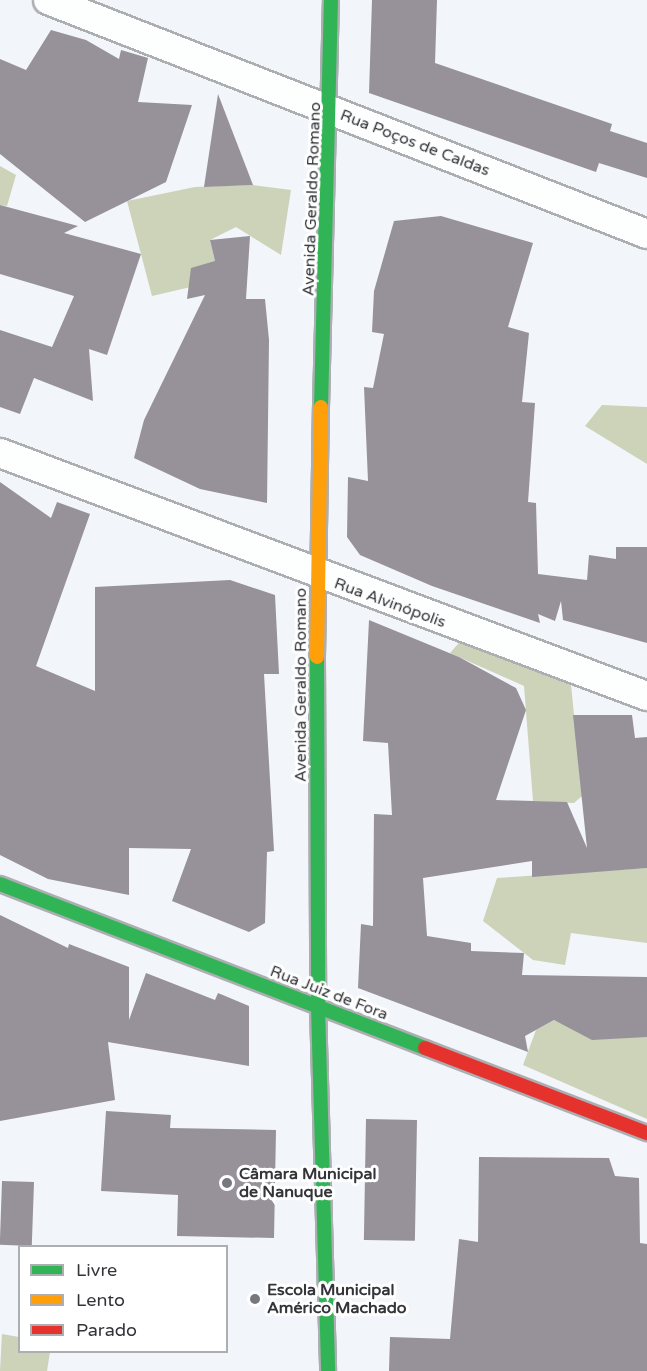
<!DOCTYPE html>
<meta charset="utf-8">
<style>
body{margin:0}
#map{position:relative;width:647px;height:1371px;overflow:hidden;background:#f2f5fa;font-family:"Varela Round",sans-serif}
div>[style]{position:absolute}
.forest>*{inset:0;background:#ccd3b9}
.building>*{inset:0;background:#97919a;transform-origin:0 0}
.roads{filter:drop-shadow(2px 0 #acaeb2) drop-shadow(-2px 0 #acaeb2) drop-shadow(0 2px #acaeb2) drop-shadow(0 -2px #acaeb2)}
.street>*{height:28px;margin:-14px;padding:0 14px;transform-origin:14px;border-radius:14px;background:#fdfefe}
.fast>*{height:14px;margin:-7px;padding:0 7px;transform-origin:7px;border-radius:7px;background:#30b455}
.slow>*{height:14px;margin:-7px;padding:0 7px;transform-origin:7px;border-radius:7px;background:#ff9f0a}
.jam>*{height:14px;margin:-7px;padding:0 7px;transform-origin:7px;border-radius:7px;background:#e5322d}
.dots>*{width:16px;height:16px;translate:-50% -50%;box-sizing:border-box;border:3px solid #fff;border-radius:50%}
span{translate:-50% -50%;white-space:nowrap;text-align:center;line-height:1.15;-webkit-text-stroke:6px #fff;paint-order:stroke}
.street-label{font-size:16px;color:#333539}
.poi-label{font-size:16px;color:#333539;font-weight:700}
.left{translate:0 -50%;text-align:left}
.legend{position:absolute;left:18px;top:1245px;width:210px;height:108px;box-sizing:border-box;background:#fff;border:2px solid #adaeb0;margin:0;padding:8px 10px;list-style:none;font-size:18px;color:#333539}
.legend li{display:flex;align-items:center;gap:12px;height:30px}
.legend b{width:30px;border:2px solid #adaeb0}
</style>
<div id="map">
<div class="forest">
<div style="clip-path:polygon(0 166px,16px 175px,7px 206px,0 205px)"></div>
<div style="clip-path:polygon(253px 185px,291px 190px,281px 255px,236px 227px,210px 240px,215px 261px,195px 286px,152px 296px,127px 201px,195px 187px)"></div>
<div style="clip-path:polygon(602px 405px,647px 407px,647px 464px,585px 426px)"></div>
<div style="clip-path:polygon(465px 636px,570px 674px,582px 796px,574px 803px,533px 801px,524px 686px,450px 653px)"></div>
<div style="clip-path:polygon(647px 868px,647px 943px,571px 933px,565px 965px,533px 960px,483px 921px,497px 878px)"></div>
<div style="clip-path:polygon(554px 1020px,576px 1030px,647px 1037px,647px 1119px,523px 1065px,536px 1030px)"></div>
<div style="clip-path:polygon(2px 1334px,19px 1337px,20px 1352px,50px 1352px,47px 1371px,0 1371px)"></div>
</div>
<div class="building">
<div style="clip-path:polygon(372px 0,437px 0,435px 63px,612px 124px,610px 131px,647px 143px,647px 178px,599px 163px,596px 172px,369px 93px)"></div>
<div style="clip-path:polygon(51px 30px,86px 40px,119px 59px,121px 50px,148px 58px,138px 102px,192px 105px,166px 182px,85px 222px,0 154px,0 59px,26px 70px)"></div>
<div style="clip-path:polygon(218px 94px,253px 185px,204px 187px)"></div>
<div style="clip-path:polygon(0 205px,78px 226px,64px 233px,141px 254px,107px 355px,89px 349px,93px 401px,34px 378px,20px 414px,0 407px,0 330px,52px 347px,74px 296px,0 274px)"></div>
<div style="clip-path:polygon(441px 216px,533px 243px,508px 327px,529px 333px,522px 402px,535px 403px,528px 502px,536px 503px,538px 574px,587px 580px,589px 555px,616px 559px,616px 547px,647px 547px,647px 643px,563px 620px,561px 601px,555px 621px,538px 614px,540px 623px,432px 586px,360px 555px,347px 537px,348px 477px,368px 481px,364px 387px,373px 388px,384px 334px,372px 332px,374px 291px,394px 221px)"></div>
<div style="clip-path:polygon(250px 236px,246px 299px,265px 299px,269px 340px,267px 503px,200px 489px,134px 458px,144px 420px,205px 295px,187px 299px,191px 268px,215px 261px,210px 240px)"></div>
<div style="clip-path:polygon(0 482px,51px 518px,57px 502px,90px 514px,36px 666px,95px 691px,95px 587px,230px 580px,275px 595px,279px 674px,264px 674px,274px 851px,267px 852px,265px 923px,249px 932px,172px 901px,191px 849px,129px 848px,129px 895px,48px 879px,0 855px)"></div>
<div style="clip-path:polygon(369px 620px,459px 657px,516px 688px,526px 710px,496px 800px,567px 802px,587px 848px,573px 715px,632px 715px,635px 738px,647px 737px,647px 868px,532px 877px,532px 861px,423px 878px,427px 936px,471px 943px,471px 951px,524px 953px,522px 975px,647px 977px,647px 1037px,592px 1040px,554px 1020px,525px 1036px,528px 1052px,358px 988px,361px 924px,373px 926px,374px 814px,392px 815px,388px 743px,363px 741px)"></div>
<div style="clip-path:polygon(0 915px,68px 948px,69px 944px,129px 967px,129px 1020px,146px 973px,215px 1000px,218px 993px,249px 1006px,249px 1066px,108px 1042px,115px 1100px,0 1121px)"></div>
<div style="clip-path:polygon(106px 1111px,171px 1115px,170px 1128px,276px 1130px,274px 1238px,177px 1236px,178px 1195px,101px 1191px)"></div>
<div style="left:366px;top:1119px;width:51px;height:121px;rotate:1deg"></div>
<div style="clip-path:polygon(479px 1157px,609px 1158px,615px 1176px,639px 1178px,640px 1243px,647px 1244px,647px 1371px,389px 1371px,390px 1337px,450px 1339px,459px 1239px,478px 1242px)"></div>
<div style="left:34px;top:1182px;width:64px;height:32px;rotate:92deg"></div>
</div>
<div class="roads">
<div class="street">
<div style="left:48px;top:0;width:643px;rotate:21.34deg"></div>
<div style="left:0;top:453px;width:691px;rotate:20.59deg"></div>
</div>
<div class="fast">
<div style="left:321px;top:407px;width:407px;rotate:-88.6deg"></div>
<div style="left:317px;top:657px;width:350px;rotate:89.8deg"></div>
<div style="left:318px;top:1007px;width:364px;rotate:88.4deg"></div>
<div style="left:0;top:884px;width:456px;rotate:21.1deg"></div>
</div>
<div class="slow">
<div style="left:317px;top:657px;width:250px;rotate:-89.1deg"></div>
</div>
<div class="jam">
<div style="left:425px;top:1048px;width:238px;rotate:21deg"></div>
</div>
</div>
<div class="dots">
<div style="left:227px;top:1183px;background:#76787d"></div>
<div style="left:255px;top:1299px;background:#76787d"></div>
</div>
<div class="street-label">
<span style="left:415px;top:143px;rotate:21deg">Rua Poços de Caldas</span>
<span style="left:312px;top:199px;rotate:-88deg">Avenida Geraldo Romano</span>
<span style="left:390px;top:603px;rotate:20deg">Rua Alvinópolis</span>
<span style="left:301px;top:685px;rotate:-90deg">Avenida Geraldo Romano</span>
<span style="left:329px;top:993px;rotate:21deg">Rua Juiz de Fora</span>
</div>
<div class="poi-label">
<span class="left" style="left:239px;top:1183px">Câmara Municipal<br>de Nanuque</span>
<span class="left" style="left:267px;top:1299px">Escola Municipal<br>Américo Machado</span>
</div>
<ul class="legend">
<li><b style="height:8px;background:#30b455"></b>Livre</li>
<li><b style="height:8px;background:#ff9f0a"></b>Lento</li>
<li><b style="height:8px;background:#e5322d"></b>Parado</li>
</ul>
</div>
